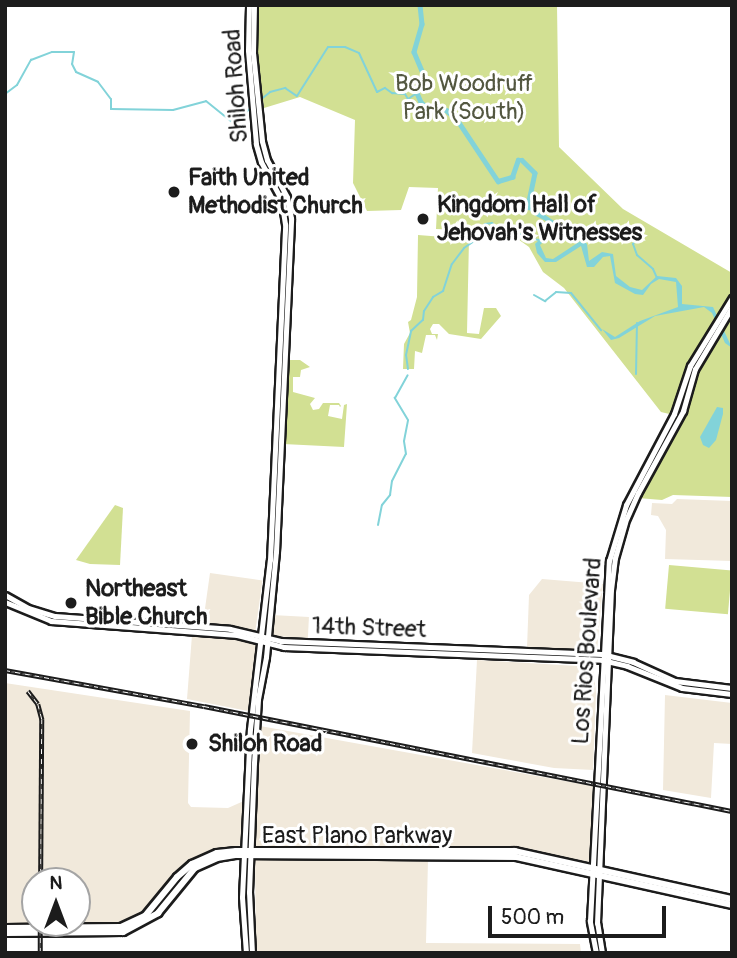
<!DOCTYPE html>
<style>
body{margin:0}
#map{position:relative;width:737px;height:958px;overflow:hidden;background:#fff;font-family:Pangolin,sans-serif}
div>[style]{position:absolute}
.built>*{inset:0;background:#f1e9db;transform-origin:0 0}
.green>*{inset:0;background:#d2e093;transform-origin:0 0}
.water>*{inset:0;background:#82d3d9}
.stream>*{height:2px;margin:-1px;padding:0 1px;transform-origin:1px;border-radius:1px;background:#82d3d9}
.river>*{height:4.5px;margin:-2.25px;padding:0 2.25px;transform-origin:2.25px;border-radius:2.25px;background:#82d3d9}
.roads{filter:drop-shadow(2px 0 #1c1c1c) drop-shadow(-2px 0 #1c1c1c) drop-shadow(0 2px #1c1c1c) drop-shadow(0 -2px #1c1c1c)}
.secondary>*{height:5px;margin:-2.5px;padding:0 2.5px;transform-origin:2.5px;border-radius:2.5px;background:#fff}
.primary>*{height:6px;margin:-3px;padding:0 3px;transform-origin:3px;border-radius:3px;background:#fff}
.rail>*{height:4.5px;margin-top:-2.25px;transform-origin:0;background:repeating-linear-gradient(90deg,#fff 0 5px,#1c1c1c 0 10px);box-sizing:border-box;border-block:2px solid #1c1c1c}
.dots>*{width:19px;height:19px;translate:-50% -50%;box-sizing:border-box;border:4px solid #fff;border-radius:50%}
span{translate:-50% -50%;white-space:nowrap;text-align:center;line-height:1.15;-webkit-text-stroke:6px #fff;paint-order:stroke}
.park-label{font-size:24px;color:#535740}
.street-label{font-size:24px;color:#1c1c1c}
.poi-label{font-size:24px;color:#1c1c1c;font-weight:700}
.left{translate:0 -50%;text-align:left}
.frame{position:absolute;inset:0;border:7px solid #1c1c1c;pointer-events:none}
.north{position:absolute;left:21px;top:867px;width:70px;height:70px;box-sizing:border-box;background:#fff;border:2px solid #a4a4a4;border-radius:50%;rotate:0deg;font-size:19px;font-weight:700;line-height:28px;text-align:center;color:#1c1c1c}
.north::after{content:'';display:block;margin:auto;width:24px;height:32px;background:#1c1c1c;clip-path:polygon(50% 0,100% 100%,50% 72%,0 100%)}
.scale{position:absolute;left:488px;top:906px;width:178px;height:32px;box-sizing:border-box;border:4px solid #1c1c1c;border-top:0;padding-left:9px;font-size:21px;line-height:24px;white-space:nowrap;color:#1c1c1c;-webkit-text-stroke:5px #fff;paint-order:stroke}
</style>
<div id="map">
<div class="built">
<div style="clip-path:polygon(677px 499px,732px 501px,732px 561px,665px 559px,666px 530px,658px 516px,651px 515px,652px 503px,672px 504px)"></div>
<div style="left:210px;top:573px;width:53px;height:52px;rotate:8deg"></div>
<div style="clip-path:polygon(542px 579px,603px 584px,597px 651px,527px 648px,529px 595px)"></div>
<div style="left:272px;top:615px;width:37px;height:21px;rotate:3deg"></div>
<div style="clip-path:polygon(192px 635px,241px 638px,259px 644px,248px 711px,187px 699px)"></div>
<div style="clip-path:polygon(477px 660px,593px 667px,596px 693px,593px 770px,554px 768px,472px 753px)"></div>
<div style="clip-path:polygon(evenodd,5px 683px,190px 711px,188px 803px,191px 807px,228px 808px,246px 800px,242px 845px,207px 854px,189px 864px,146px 913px,127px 923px,116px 926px,5px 926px,5px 683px,35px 881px,77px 881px,77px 923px,35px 923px,35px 881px)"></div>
<div style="clip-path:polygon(665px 695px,732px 703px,732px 744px,714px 743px,711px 798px,663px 790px)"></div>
<div style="clip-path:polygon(260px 726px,593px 786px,590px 862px,517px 850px,257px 847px,253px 841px)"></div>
<div style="clip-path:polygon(255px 859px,428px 860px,426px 943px,580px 944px,581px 953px,256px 953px)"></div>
</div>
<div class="green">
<div style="clip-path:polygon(257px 5px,557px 5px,559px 147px,623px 209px,732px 273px,732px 497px,673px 495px,662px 500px,638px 498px,682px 417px,661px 412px,564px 288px,543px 272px,529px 247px,508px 232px,436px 229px,438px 188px,409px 187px,401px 210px,367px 211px,353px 183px,355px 120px,300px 97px,264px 108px,257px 52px)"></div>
<div style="clip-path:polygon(418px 235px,469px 239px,467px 333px,479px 334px,484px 308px,496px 308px,501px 316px,481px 339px,449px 334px,439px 324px,433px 324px,430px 329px,432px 334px,438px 334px,437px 340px,435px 335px,426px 335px,422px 353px,415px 351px,414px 369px,403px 369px,404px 344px,410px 333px,408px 322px,411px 320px,417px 297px)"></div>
<div style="clip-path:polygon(287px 360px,300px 360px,310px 367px,301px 370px,300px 377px,293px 377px,293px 392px,315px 398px,310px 404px,313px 410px,319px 409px,323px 403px,339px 403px,341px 406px,340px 407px,339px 405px,330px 405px,328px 416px,342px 419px,344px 405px,347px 404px,344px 447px,283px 444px)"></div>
<div style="clip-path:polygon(115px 505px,123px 508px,120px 565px,90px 564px,76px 560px)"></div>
<div style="left:669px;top:565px;width:63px;height:44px;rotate:5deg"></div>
</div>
<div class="water">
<div style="clip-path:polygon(526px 202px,557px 223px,556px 230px,540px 245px,546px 258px,553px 259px,582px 240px,587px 244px,589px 261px,602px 252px,613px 254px,616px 276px,630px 287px,642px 290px,657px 276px,676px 278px,682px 286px,682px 304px,713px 307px,732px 348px,725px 343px,712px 313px,704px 307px,655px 316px,619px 338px,611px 340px,602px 329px,615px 337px,640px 321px,678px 307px,676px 282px,659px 279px,651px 284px,643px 295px,635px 294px,615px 283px,610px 256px,603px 257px,594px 267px,587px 267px,581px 246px,556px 262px,545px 262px,537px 253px,535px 244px,554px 225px,536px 216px,528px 209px)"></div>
<div style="clip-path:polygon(717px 407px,723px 408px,723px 414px,716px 440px,709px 448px,703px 445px,700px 437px)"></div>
</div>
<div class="stream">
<div style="left:5px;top:94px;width:15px;rotate:-37deg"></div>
<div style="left:17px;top:85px;width:29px;rotate:-61deg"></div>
<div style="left:31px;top:60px;width:22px;rotate:-21deg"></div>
<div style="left:52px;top:52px;width:22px"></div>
<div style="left:74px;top:52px;width:12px;rotate:99deg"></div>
<div style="left:72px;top:64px;width:9px;rotate:63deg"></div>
<div style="left:76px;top:72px;width:24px;rotate:24deg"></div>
<div style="left:98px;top:82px;width:21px;rotate:53deg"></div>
<div style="left:111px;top:99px;width:10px;rotate:90deg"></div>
<div style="left:111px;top:109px;width:62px;rotate:0.9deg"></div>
<div style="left:173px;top:110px;width:34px;rotate:-15deg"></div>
<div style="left:206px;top:101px;width:35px;rotate:39deg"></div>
<div style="left:233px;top:123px;width:25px;rotate:-40deg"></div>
<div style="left:259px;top:101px;width:14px;rotate:-39deg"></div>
<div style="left:270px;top:92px;width:16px;rotate:-15deg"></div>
<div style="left:285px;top:88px;width:14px;rotate:34deg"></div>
<div style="left:297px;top:96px;width:58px;rotate:-57.7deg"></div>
<div style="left:328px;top:47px;width:17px"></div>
<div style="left:345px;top:47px;width:15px;rotate:23deg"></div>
<div style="left:359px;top:53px;width:43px;rotate:65.2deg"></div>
<div style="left:377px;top:92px;width:9px;rotate:-27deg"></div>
<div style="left:385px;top:88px;width:9px;rotate:36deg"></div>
<div style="left:392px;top:93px;width:13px;rotate:4deg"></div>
<div style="left:405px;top:94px;width:6px;rotate:59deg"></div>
<div style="left:408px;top:99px;width:11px;rotate:-34deg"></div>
<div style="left:478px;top:235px;width:13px;rotate:-58deg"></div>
<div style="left:485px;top:224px;width:7px;rotate:-8deg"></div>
<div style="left:492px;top:223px;width:10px;rotate:45deg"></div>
<div style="left:499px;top:230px;width:8px;rotate:-23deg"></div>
<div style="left:506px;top:227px;width:27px;rotate:27deg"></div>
<div style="left:530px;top:239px;width:10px;rotate:6deg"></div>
<div style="left:636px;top:240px;width:5px;rotate:127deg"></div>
<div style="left:633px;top:244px;width:12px;rotate:70deg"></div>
<div style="left:637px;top:255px;width:21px;rotate:41deg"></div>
<div style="left:653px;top:269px;width:10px;rotate:66deg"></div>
<div style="left:534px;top:295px;width:13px;rotate:29deg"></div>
<div style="left:545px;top:301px;width:14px;rotate:-39deg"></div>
<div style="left:556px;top:292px;width:15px;rotate:4deg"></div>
<div style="left:571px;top:293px;width:48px;rotate:51deg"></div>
<div style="left:408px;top:369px;width:14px;rotate:-98deg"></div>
<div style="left:406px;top:355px;width:25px;rotate:-78deg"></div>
<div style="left:411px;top:331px;width:16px;rotate:-43deg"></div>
<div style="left:423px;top:320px;width:9px;rotate:-84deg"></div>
<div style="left:424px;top:311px;width:17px;rotate:-57deg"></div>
<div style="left:433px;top:297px;width:12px;rotate:-31deg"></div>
<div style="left:443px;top:291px;width:28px;rotate:-72deg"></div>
<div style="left:452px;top:264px;width:20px;rotate:-53deg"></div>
<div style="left:464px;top:248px;width:12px;rotate:-35deg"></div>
<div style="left:636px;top:374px;width:51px;rotate:-88.9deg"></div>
<div style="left:378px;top:525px;width:20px;rotate:-79deg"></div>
<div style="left:382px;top:505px;width:13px;rotate:-51deg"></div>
<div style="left:390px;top:495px;width:14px;rotate:-82deg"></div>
<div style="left:392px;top:481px;width:30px;rotate:-63deg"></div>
<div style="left:406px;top:454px;width:13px;rotate:-99deg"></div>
<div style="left:404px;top:441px;width:21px;rotate:-79deg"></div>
<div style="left:408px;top:420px;width:26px;rotate:-121deg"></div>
<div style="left:395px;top:398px;width:26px;rotate:-61deg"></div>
</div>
<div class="river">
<div style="left:420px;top:5px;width:19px;rotate:84deg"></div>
<div style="left:422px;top:24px;width:29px;rotate:106deg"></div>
<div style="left:414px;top:52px;width:26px;rotate:67deg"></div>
<div style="left:424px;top:76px;width:18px;rotate:112deg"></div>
<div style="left:417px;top:93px;width:10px;rotate:66deg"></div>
<div style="left:421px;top:102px;width:4px;rotate:45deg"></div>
<div style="left:424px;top:105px;width:23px;rotate:13deg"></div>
<div style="left:446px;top:110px;width:13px;rotate:39deg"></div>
<div style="left:456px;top:118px;width:76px;rotate:56.3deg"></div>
<div style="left:498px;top:181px;width:15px;rotate:-16deg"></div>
<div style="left:512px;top:177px;width:18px;rotate:-71deg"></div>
<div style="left:518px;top:160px;width:4px"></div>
<div style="left:522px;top:160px;width:18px;rotate:45deg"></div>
<div style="left:535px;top:173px;width:35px;rotate:102deg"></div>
</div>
<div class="roads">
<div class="secondary">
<div style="left:5px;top:595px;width:26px;rotate:29deg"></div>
<div style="left:28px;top:608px;width:28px;rotate:17deg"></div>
<div style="left:55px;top:616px;width:175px;rotate:4.2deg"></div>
<div style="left:230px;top:629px;width:52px;rotate:13.2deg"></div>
<div style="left:281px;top:641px;width:321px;rotate:2.3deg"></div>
<div style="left:602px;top:654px;width:32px;rotate:14deg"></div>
<div style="left:633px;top:662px;width:46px;rotate:24.3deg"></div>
<div style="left:675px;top:681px;width:57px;rotate:7deg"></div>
<div style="left:5px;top:602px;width:50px;rotate:22.4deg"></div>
<div style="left:51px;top:621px;width:187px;rotate:4.3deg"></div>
<div style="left:237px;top:635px;width:49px;rotate:14.3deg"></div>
<div style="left:284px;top:647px;width:318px;rotate:2.3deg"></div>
<div style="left:602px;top:660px;width:26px;rotate:13deg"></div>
<div style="left:627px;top:666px;width:59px;rotate:21.8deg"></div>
<div style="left:682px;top:688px;width:50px;rotate:6.8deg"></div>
<div style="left:246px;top:953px;width:56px;rotate:-94.1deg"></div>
<div style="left:242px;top:897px;width:168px;rotate:-87.3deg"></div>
<div style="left:250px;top:729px;width:170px;rotate:-83.3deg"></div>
<div style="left:270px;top:560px;width:336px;rotate:-87.4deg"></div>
<div style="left:285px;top:224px;width:25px;rotate:-99deg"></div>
<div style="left:281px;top:199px;width:42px;rotate:-118.4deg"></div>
<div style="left:261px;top:162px;width:19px;rotate:-106deg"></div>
<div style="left:256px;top:144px;width:94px;rotate:-94.9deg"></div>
<div style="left:248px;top:50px;width:45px;rotate:-88.7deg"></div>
<div style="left:252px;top:953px;width:61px;rotate:-92.8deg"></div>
<div style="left:249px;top:892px;width:129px;rotate:-87.8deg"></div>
<div style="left:254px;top:763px;width:64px;rotate:-86.4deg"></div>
<div style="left:258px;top:699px;width:43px;rotate:-79.2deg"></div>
<div style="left:266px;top:657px;width:105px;rotate:-84.6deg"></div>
<div style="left:276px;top:552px;width:334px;rotate:-87.4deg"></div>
<div style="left:291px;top:218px;width:21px;rotate:-101deg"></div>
<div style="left:287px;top:197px;width:42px;rotate:-118.4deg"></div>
<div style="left:267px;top:160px;width:20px;rotate:-105deg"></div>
<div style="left:262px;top:141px;width:88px;rotate:-95.8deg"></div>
<div style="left:253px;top:53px;width:48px;rotate:-88.8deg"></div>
<div style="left:596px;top:953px;width:33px;rotate:-101deg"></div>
<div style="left:590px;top:921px;width:361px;rotate:-87deg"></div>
<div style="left:609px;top:561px;width:59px;rotate:-73.1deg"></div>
<div style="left:626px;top:505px;width:103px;rotate:-62.2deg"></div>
<div style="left:674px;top:414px;width:51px;rotate:-71.6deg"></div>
<div style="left:690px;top:366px;width:80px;rotate:-58.3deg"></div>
<div style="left:602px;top:953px;width:30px;rotate:-99deg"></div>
<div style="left:597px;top:923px;width:333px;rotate:-87.6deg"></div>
<div style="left:611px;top:590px;width:32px;rotate:-83deg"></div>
<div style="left:615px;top:558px;width:37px;rotate:-74deg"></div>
<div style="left:625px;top:522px;width:32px;rotate:-66deg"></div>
<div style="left:638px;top:493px;width:94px;rotate:-61.2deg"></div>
<div style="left:683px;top:411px;width:44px;rotate:-74.1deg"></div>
<div style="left:695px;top:369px;width:72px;rotate:-59.2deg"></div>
</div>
<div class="primary">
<div style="left:5px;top:928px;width:116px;rotate:-0.5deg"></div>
<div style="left:121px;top:927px;width:26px;rotate:-25deg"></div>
<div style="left:145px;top:916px;width:50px;rotate:-50.6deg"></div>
<div style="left:177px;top:877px;width:20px;rotate:-41deg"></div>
<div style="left:192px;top:864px;width:27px;rotate:-24deg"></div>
<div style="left:217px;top:853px;width:19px;rotate:-6deg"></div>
<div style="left:236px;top:851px;width:279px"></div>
<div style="left:515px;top:851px;width:222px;rotate:12.5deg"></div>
<div style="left:5px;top:933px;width:118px;rotate:-0.5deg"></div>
<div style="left:123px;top:932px;width:40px;rotate:-28deg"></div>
<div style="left:158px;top:913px;width:58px;rotate:-50.6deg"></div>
<div style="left:195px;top:868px;width:24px;rotate:-24deg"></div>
<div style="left:217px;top:858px;width:20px;rotate:-9deg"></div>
<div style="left:237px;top:855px;width:279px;rotate:0.4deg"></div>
<div style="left:516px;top:857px;width:221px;rotate:12.5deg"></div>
</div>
</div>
<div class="rail">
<div style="left:5px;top:670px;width:202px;rotate:10.3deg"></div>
<div style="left:204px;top:706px;width:538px;rotate:11.25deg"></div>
<div style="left:28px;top:691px;width:16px;rotate:52deg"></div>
<div style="left:38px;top:704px;width:16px;rotate:75deg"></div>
<div style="left:42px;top:719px;width:162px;rotate:90.4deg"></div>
<div style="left:40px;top:953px;width:30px;rotate:-90deg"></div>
</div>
<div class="dots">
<div style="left:174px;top:192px;background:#1c1c1c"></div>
<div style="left:423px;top:219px;background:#1c1c1c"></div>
<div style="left:71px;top:603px;background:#1c1c1c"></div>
<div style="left:192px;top:744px;background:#1c1c1c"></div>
</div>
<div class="park-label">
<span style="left:464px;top:98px">Bob Woodruff<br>Park (South)</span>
</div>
<div class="street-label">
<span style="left:236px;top:86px;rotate:-94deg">Shiloh Road</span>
<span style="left:369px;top:628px;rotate:2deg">14th Street</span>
<span style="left:587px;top:651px;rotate:-86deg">Los Rios Boulevard</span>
<span style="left:357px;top:836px">East Plano Parkway</span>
</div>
<div class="poi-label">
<span class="left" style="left:188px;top:192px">Faith United<br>Methodist Church</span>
<span class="left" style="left:437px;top:219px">Kingdom Hall of<br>Jehovah's Witnesses</span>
<span class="left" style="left:85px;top:603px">Northeast<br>Bible Church</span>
<span class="left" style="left:208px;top:744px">Shiloh Road</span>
</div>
<div class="frame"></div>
<div class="north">N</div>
<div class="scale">500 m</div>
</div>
